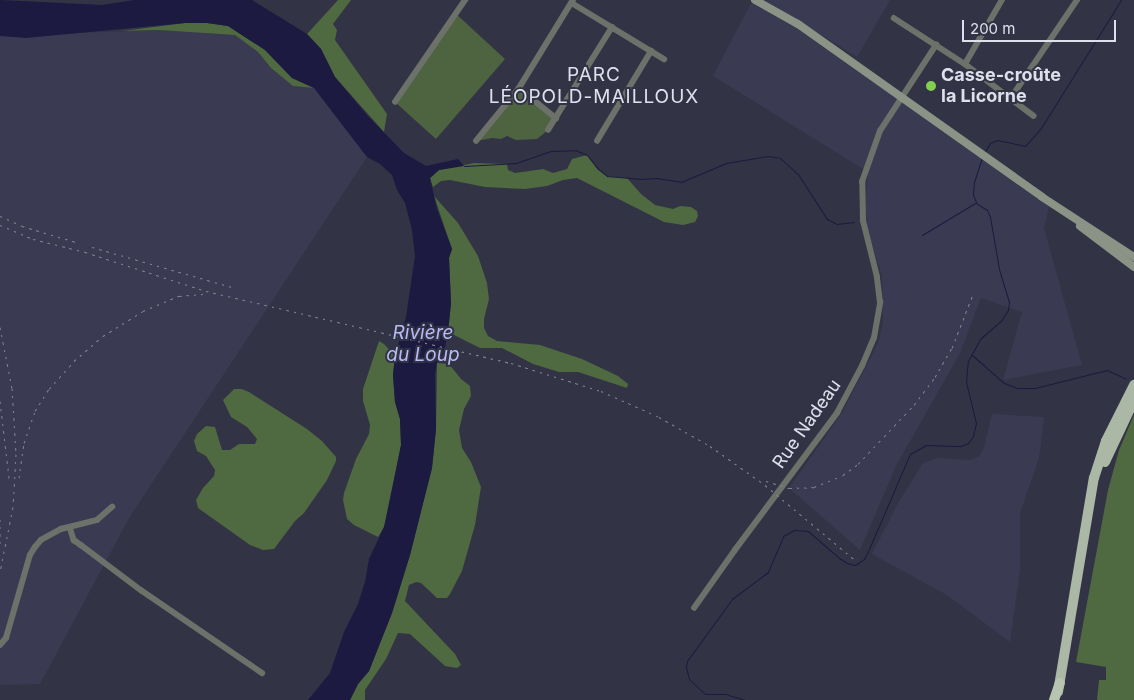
<!DOCTYPE html>
<meta charset="utf-8">
<style>
body{margin:0}
#map{position:relative;width:1134px;height:700px;overflow:hidden;background:#323345;font-family:Inter,sans-serif}
div>[style]{position:absolute}
.built>*{inset:0;background:#3a3b53}
.green>*{inset:0;background:#4e6441}
.forest>*{inset:0;background:#4f6940}
.water>*{inset:0;background:#1c1a40}
.stream>*{height:1px;margin:-0.5px;padding:0 0.5px;transform-origin:0.5px;border-radius:0.5px;background:#1c1a40}
.minor>*{height:5.5px;margin:-2.75px;padding:0 2.75px;transform-origin:2.75px;border-radius:2.75px;background:#6c7169}
.secondary>*{height:8px;margin:-4px;padding:0 4px;transform-origin:4px;border-radius:4px;background:#8a9386}
.trunk>*{height:10px;margin:-5px;padding:0 5px;transform-origin:5px;border-radius:5px;background:#acb8a6}
.motorway>*{height:10px;margin:-5px;padding:0 5px;transform-origin:5px;border-radius:5px;background:#b7c4b0}
.rail>*{height:1px;margin-top:-0.5px;transform-origin:0;background:repeating-linear-gradient(90deg,#828392 0 2.5px,transparent 0 7.5px)}
.dots>*{width:14px;height:14px;translate:-50% -50%;box-sizing:border-box;border:2px solid #323345;border-radius:50%}
span{translate:-50% -50%;white-space:nowrap;text-align:center;line-height:1.15;-webkit-text-stroke:4px #323345;paint-order:stroke}
.poi-label{font-size:18px;color:#dfe0ec;font-weight:700}
.left{translate:0 -50%;text-align:left}
.street-label{font-size:18px;color:#dfe0ec}
.neighbourhood-label{font-size:19px;color:#dfe0ec;letter-spacing:1px}
.water-label{font-size:19px;color:#b8bcf4;font-style:italic}
.scale{position:absolute;left:962px;top:20px;width:154px;height:22px;box-sizing:border-box;border:2px solid #dfe0ec;border-top:0;padding-left:6px;font-size:15px;line-height:18px;white-space:nowrap;color:#dfe0ec;-webkit-text-stroke:4px #323345;paint-order:stroke}
</style>
<div id="map">
<div class="built">
<div style="clip-path:polygon(765px 0,890px 0,857px 57px)"></div>
<div style="clip-path:polygon(751px 3px,795px 27px,1049px 207px,1044px 228px,1082px 365px,1003px 380px,1022px 312px,981px 298px,960px 353px,896px 466px,860px 550px,789px 488px,842px 413px,878px 343px,883px 323px,882px 276px,868px 231px,865px 212px,868px 172px,713px 76px)"></div>
<div style="clip-path:polygon(158px 30px,235px 35px,258px 52px,271px 68px,293px 86px,314px 88px,367px 157px,129px 518px,40px 684px,0 685px,0 36px)"></div>
<div style="clip-path:polygon(992px 414px,1044px 417px,1039px 458px,1020px 513px,1020px 570px,1010px 642px,947px 595px,872px 554px,896px 507px,923px 463px,937px 458px,969px 460px,979px 457px,984px 448px)"></div>
</div>
<div class="green">
<div style="clip-path:polygon(455px 13px,505px 59px,436px 139px,395px 102px)"></div>
<div style="clip-path:polygon(519px 88px,556px 118px,548px 130px,537px 139px,516px 140px,507px 136px,501px 139px,492px 138px,476px 141px)"></div>
</div>
<div class="forest">
<div style="clip-path:polygon(338px 0,351px 0,333px 24px,337px 30px,335px 40px,387px 114px,384px 132px,335px 77px,321px 49px,307px 34px)"></div>
<div style="clip-path:polygon(185px 23px,207px 23px,228px 26px,265px 50px,292px 78px,314px 88px,293px 86px,271px 68px,258px 52px,235px 35px,158px 30px,122px 31px)"></div>
<div style="clip-path:polygon(587px 155px,597px 168px,607px 176px,627px 178px,641px 194px,655px 205px,673px 209px,680px 206px,691px 207px,697px 211px,698px 216px,695px 222px,683px 225px,664px 222px,577px 178px,563px 180px,547px 186px,525px 189px,485px 187px,450px 180px,441px 181px,433px 187px,430px 178px,439px 170px,474px 163px,507px 164px,508px 170px,515px 173px,543px 169px,553px 173px,567px 169px,572px 159px)"></div>
<div style="clip-path:polygon(434px 196px,458px 223px,478px 256px,487px 283px,489px 299px,484px 319px,484px 328px,488px 336px,497px 341px,540px 345px,582px 359px,618px 376px,628px 384px,627px 388px,578px 372px,559px 372px,533px 364px,502px 348px,480px 348px,448px 332px,451px 303px,449px 258px,452px 249px)"></div>
<div style="clip-path:polygon(379px 341px,384px 344px,395px 356px,393px 375px,395px 402px,400px 419px,401px 445px,388px 513px,384px 527px,378px 537px,354px 525px,347px 519px,343px 500px,344px 493px,356px 459px,369px 434px,370px 425px,363px 401px,363px 389px)"></div>
<div style="clip-path:polygon(437px 363px,449px 364px,461px 379px,470px 386px,471px 396px,464px 409px,459px 430px,462px 448px,471px 462px,481px 487px,475px 525px,462px 571px,450px 594px,447px 598px,437px 598px,421px 583px,416px 582px,409px 585px,405px 601px,455px 654px,461px 665px,457px 668px,445px 666px,410px 634px,398px 633px,386px 659px,365px 690px,365px 700px,350px 700px,358px 684px,369px 671px,392px 613px,410px 555px,432px 468px,436px 429px)"></div>
<div style="clip-path:polygon(234px 389px,242px 389px,249px 392px,307px 429px,322px 441px,336px 457px,336px 461px,327px 480px,304px 513px,295px 521px,274px 549px,263px 550px,250px 545px,198px 508px,196px 500px,203px 488px,214px 476px,215px 470px,206px 456px,197px 451px,194px 441px,197px 434px,206px 426px,215px 427px,222px 450px,230px 450px,239px 444px,255px 444px,257px 439px,247px 427px,231px 417px,223px 400px)"></div>
<div style="clip-path:polygon(1134px 415px,1134px 700px,1097px 700px,1099px 680px,1106px 680px,1106px 667px,1076px 662px,1108px 490px,1119px 450px)"></div>
</div>
<div class="water">
<div style="clip-path:polygon(0 0,102px 5px,134px 0,252px 0,307px 34px,321px 49px,335px 77px,367px 115px,404px 153px,426px 166px,458px 159px,464px 166px,439px 170px,430px 178px,437px 209px,452px 249px,449px 258px,451px 303px,448px 332px,444px 353px,437px 363px,435px 373px,436px 429px,432px 468px,410px 555px,392px 613px,369px 671px,358px 684px,350px 700px,308px 700px,330px 673px,344px 632px,358px 604px,365px 582px,369px 559px,384px 527px,401px 445px,400px 419px,395px 402px,393px 375px,395px 356px,406px 317px,415px 256px,412px 230px,405px 203px,397px 190px,392px 175px,380px 164px,367px 157px,314px 88px,292px 78px,265px 50px,228px 26px,207px 23px,185px 23px,26px 38px,0 36px)"></div>
</div>
<div class="stream">
<div style="left:985px;top:152px;width:10px;rotate:-61deg"></div>
<div style="left:990px;top:143px;width:8px;rotate:-23deg"></div>
<div style="left:997px;top:140px;width:29px;rotate:12deg"></div>
<div style="left:1025px;top:146px;width:24px;rotate:-48deg"></div>
<div style="left:1041px;top:128px;width:151px;rotate:-58deg"></div>
<div style="left:464px;top:166px;width:52px;rotate:-3.3deg"></div>
<div style="left:516px;top:163px;width:36px;rotate:-19deg"></div>
<div style="left:550px;top:151px;width:25px;rotate:-2deg"></div>
<div style="left:575px;top:150px;width:13px;rotate:23deg"></div>
<div style="left:587px;top:155px;width:16px;rotate:52deg"></div>
<div style="left:597px;top:168px;width:13px;rotate:39deg"></div>
<div style="left:607px;top:176px;width:32px;rotate:5deg"></div>
<div style="left:639px;top:179px;width:18px;rotate:-3deg"></div>
<div style="left:657px;top:178px;width:24px;rotate:9deg"></div>
<div style="left:681px;top:182px;width:49px;rotate:-22.9deg"></div>
<div style="left:726px;top:163px;width:43px;rotate:-9.5deg"></div>
<div style="left:768px;top:156px;width:12px;rotate:9deg"></div>
<div style="left:780px;top:158px;width:24px;rotate:42deg"></div>
<div style="left:798px;top:174px;width:54px;rotate:57.2deg"></div>
<div style="left:827px;top:219px;width:11px;rotate:27deg"></div>
<div style="left:837px;top:224px;width:17px;rotate:-7deg"></div>
<div style="left:976px;top:202px;width:8px;rotate:-113deg"></div>
<div style="left:973px;top:195px;width:13px;rotate:-86deg"></div>
<div style="left:974px;top:182px;width:25px;rotate:-72deg"></div>
<div style="left:922px;top:235px;width:62px;rotate:-31.1deg"></div>
<div style="left:972px;top:355px;width:43px;rotate:41.2deg"></div>
<div style="left:1004px;top:383px;width:14px;rotate:21deg"></div>
<div style="left:1017px;top:388px;width:18px"></div>
<div style="left:1035px;top:388px;width:74px;rotate:-14deg"></div>
<div style="left:1107px;top:370px;width:21px;rotate:25deg"></div>
<div style="left:745px;top:700px;width:21px;rotate:-163deg"></div>
<div style="left:725px;top:694px;width:20px;rotate:180deg"></div>
<div style="left:705px;top:694px;width:22px;rotate:-137deg"></div>
<div style="left:689px;top:679px;width:12px;rotate:-104deg"></div>
<div style="left:686px;top:667px;width:6px;rotate:-81deg"></div>
<div style="left:687px;top:661px;width:77px;rotate:-54deg"></div>
<div style="left:732px;top:599px;width:45px;rotate:-36.9deg"></div>
<div style="left:768px;top:572px;width:39px;rotate:-67deg"></div>
<div style="left:783px;top:536px;width:13px;rotate:-29deg"></div>
<div style="left:794px;top:530px;width:14px;rotate:4deg"></div>
<div style="left:808px;top:531px;width:41px;rotate:41.1deg"></div>
<div style="left:839px;top:558px;width:9px;rotate:32deg"></div>
<div style="left:847px;top:563px;width:8px;rotate:14deg"></div>
<div style="left:855px;top:565px;width:11px;rotate:-34deg"></div>
<div style="left:864px;top:559px;width:11px;rotate:-63deg"></div>
<div style="left:869px;top:549px;width:103px;rotate:-66.7deg"></div>
<div style="left:910px;top:454px;width:18px;rotate:-29deg"></div>
<div style="left:926px;top:445px;width:35px;rotate:2deg"></div>
<div style="left:961px;top:446px;width:8px;rotate:-23deg"></div>
<div style="left:968px;top:443px;width:9px;rotate:-54deg"></div>
<div style="left:973px;top:436px;width:13px;rotate:-77deg"></div>
<div style="left:976px;top:423px;width:42px;rotate:-103.7deg"></div>
<div style="left:966px;top:382px;width:21px;rotate:-85deg"></div>
<div style="left:968px;top:361px;width:25px;rotate:-61deg"></div>
<div style="left:980px;top:339px;width:28px;rotate:-41deg"></div>
<div style="left:1001px;top:321px;width:13px;rotate:-58deg"></div>
<div style="left:1008px;top:310px;width:8px;rotate:-83deg"></div>
<div style="left:1009px;top:302px;width:34px;rotate:-107deg"></div>
<div style="left:999px;top:269px;width:53px;rotate:-99.8deg"></div>
<div style="left:990px;top:217px;width:8px;rotate:-113deg"></div>
<div style="left:987px;top:210px;width:13px;rotate:-148deg"></div>
</div>
<div class="minor">
<div style="left:572px;top:3px;width:108px;rotate:31.3deg"></div>
<div style="left:894px;top:18px;width:85px;rotate:32.9deg"></div>
<div style="left:965px;top:64px;width:86px;rotate:37deg"></div>
<div style="left:965px;top:64px;width:74px;rotate:-60deg"></div>
<div style="left:519px;top:88px;width:48px;rotate:39deg"></div>
<div style="left:1011px;top:98px;width:118px;rotate:-56deg"></div>
<div style="left:395px;top:102px;width:124px;rotate:-55.5deg"></div>
<div style="left:548px;top:130px;width:121px;rotate:-58.1deg"></div>
<div style="left:476px;top:141px;width:68px;rotate:-50.9deg"></div>
<div style="left:519px;top:88px;width:103px;rotate:-58.5deg"></div>
<div style="left:597px;top:141px;width:105px;rotate:-59deg"></div>
<div style="left:70px;top:527px;width:14px;rotate:73deg"></div>
<div style="left:74px;top:540px;width:9px;rotate:36deg"></div>
<div style="left:81px;top:545px;width:75px;rotate:36.9deg"></div>
<div style="left:141px;top:590px;width:147px;rotate:34.4deg"></div>
<div style="left:694px;top:608px;width:71px;rotate:-54.7deg"></div>
<div style="left:735px;top:550px;width:171px;rotate:-53.3deg"></div>
<div style="left:837px;top:413px;width:53px;rotate:-62deg"></div>
<div style="left:862px;top:366px;width:30px;rotate:-67deg"></div>
<div style="left:874px;top:338px;width:36px;rotate:-80deg"></div>
<div style="left:880px;top:303px;width:26px;rotate:-97deg"></div>
<div style="left:877px;top:277px;width:58px;rotate:-104deg"></div>
<div style="left:863px;top:221px;width:39px;rotate:-91deg"></div>
<div style="left:862px;top:182px;width:54px;rotate:-70.6deg"></div>
<div style="left:880px;top:131px;width:103px;rotate:-56.9deg"></div>
<div style="left:0;top:645px;width:9px;rotate:-49deg"></div>
<div style="left:6px;top:638px;width:86px;rotate:-73.9deg"></div>
<div style="left:30px;top:555px;width:9px;rotate:-58deg"></div>
<div style="left:35px;top:547px;width:9px;rotate:-49deg"></div>
<div style="left:41px;top:540px;width:23px;rotate:-29deg"></div>
<div style="left:61px;top:529px;width:37px;rotate:-14deg"></div>
<div style="left:97px;top:520px;width:20px;rotate:-41deg"></div>
</div>
<div class="secondary">
<div style="left:755px;top:0;width:49px;rotate:29.2deg"></div>
<div style="left:798px;top:24px;width:299px;rotate:35.3deg"></div>
<div style="left:1042px;top:197px;width:110px;rotate:33.1deg"></div>
<div style="left:1080px;top:226px;width:68px;rotate:37.2deg"></div>
</div>
<div class="trunk">
<div style="left:1105px;top:462px;width:68px;rotate:-64.9deg"></div>
<div style="left:1058px;top:692px;width:217px;rotate:-80.5deg"></div>
<div style="left:1094px;top:478px;width:39px;rotate:-72deg"></div>
<div style="left:1106px;top:441px;width:63px;rotate:-63.4deg"></div>
</div>
<div class="motorway">
<div style="left:1054px;top:700px;width:18px;rotate:-71deg"></div>
</div>
<div class="rail">
<div style="left:0;top:216px;width:24px;rotate:24deg"></div>
<div style="left:22px;top:226px;width:56px;rotate:16.5deg"></div>
<div style="left:0;top:225px;width:36px;rotate:23deg"></div>
<div style="left:33px;top:239px;width:54px;rotate:14deg"></div>
<div style="left:85px;top:252px;width:127px;rotate:17.9deg"></div>
<div style="left:206px;top:291px;width:313px;rotate:13.3deg"></div>
<div style="left:511px;top:363px;width:94px;rotate:17.3deg"></div>
<div style="left:601px;top:391px;width:64px;rotate:24.1deg"></div>
<div style="left:659px;top:417px;width:59px;rotate:29.6deg"></div>
<div style="left:710px;top:446px;width:67px;rotate:35.3deg"></div>
<div style="left:765px;top:485px;width:117px;rotate:39.8deg"></div>
<div style="left:92px;top:247px;width:149px;rotate:16deg"></div>
<div style="left:0;top:327px;width:62px;rotate:78.9deg"></div>
<div style="left:12px;top:388px;width:66px;rotate:86.5deg"></div>
<div style="left:16px;top:454px;width:53px;rotate:93.2deg"></div>
<div style="left:13px;top:507px;width:66px;rotate:101.3deg"></div>
<div style="left:0;top:401px;width:78px;rotate:83.3deg"></div>
<div style="left:19px;top:478px;width:35px;rotate:-82deg"></div>
<div style="left:24px;top:443px;width:34px;rotate:-71deg"></div>
<div style="left:35px;top:411px;width:26px;rotate:-58deg"></div>
<div style="left:49px;top:389px;width:38px;rotate:-48deg"></div>
<div style="left:74px;top:361px;width:38px;rotate:-41deg"></div>
<div style="left:103px;top:336px;width:47px;rotate:-32deg"></div>
<div style="left:143px;top:311px;width:39px;rotate:-23deg"></div>
<div style="left:179px;top:296px;width:24px;rotate:-5deg"></div>
<div style="left:766px;top:481px;width:24px;rotate:17deg"></div>
<div style="left:789px;top:488px;width:25px;rotate:-2deg"></div>
<div style="left:814px;top:487px;width:31px;rotate:-22deg"></div>
<div style="left:843px;top:475px;width:19px;rotate:-36deg"></div>
<div style="left:858px;top:464px;width:81px;rotate:-46.5deg"></div>
<div style="left:914px;top:405px;width:35px;rotate:-53deg"></div>
<div style="left:935px;top:377px;width:34px;rotate:-60deg"></div>
<div style="left:952px;top:348px;width:58px;rotate:-68.7deg"></div>
<div style="left:0;top:519px;width:26px;rotate:90deg"></div>
</div>
<div class="dots">
<div style="left:931px;top:86px;background:#83d04e"></div>
</div>
<div class="poi-label">
<span class="left" style="left:941px;top:86px">Casse-croûte<br>la Licorne</span>
</div>
<div class="street-label">
<span style="left:807px;top:424px;rotate:-55deg">Rue Nadeau</span>
</div>
<div class="neighbourhood-label">
<span style="left:594px;top:86px">PARC<br>LÉOPOLD-MAILLOUX</span>
</div>
<div class="water-label">
<span style="left:423px;top:344px">Rivière<br>du Loup</span>
</div>
<div class="scale">200 m</div>
</div>
